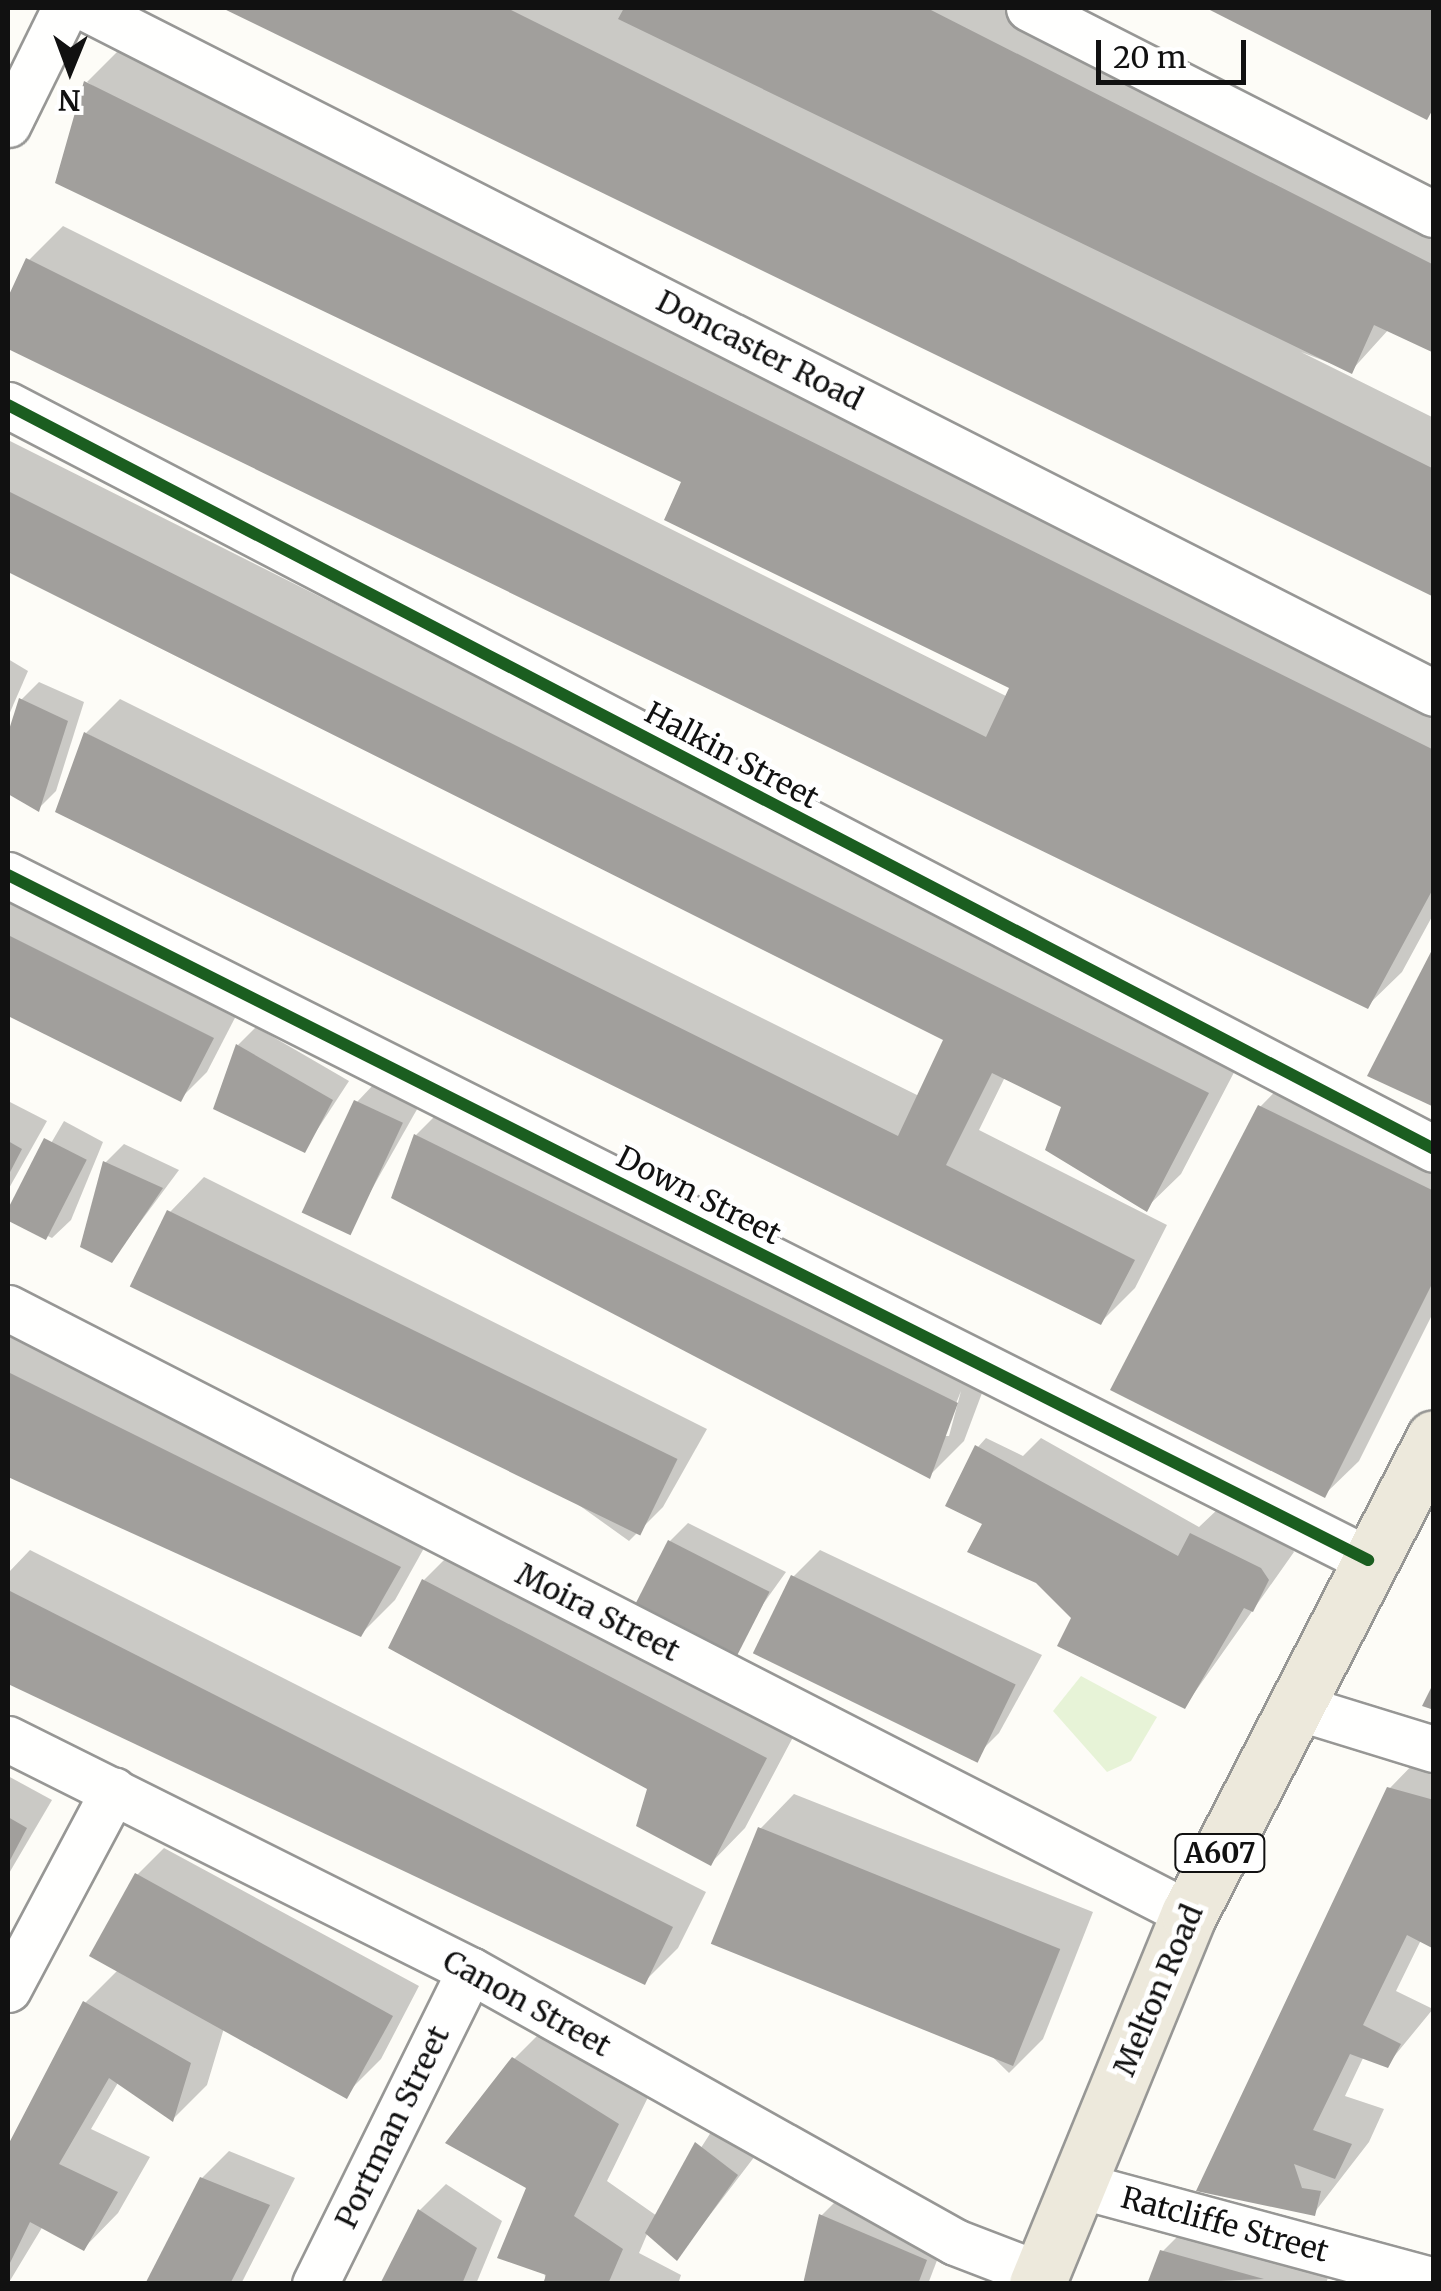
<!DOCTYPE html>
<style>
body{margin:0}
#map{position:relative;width:1441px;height:2291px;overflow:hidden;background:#fdfcf7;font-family:Merriweather,serif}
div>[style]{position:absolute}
.green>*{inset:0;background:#e7f3d7}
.shadow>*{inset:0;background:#0003}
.building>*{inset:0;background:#a19f9c;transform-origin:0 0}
.roads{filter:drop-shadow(2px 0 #979795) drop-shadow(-2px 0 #979795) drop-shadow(0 2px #979795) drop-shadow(0 -2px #979795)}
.street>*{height:45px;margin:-22.5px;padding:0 22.5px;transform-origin:22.5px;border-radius:22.5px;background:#fffffe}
.primary>*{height:55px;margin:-27.5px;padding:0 27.5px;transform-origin:27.5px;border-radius:27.5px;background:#ede9dc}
.cycleway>*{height:12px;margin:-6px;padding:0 6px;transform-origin:6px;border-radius:6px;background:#1b5e20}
span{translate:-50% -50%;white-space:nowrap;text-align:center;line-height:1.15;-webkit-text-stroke:10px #fff;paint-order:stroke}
.shield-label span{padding:2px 8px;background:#fff;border:2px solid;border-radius:8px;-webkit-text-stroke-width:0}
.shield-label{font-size:28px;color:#111;font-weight:700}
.street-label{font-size:30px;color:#111}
.frame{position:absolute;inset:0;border:10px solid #111;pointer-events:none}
.north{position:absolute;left:20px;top:20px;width:100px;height:100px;-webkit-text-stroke:8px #fff;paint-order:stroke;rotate:181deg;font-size:28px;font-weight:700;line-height:40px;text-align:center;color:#111}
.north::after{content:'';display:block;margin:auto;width:35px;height:45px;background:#111;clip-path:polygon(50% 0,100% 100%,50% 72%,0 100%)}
.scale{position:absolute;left:1096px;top:40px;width:150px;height:45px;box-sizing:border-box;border:5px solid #111;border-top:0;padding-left:12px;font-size:30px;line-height:35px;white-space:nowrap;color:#111;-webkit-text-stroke:8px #fff;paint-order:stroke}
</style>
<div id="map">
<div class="green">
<div style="clip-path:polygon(1081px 1676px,1157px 1717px,1131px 1761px,1107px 1772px,1053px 1711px)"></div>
</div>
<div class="shadow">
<div style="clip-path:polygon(228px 8px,1028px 8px,1434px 214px,1434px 350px,1389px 329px,1351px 371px,1301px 352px,1434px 418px,1434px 594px)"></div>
<div style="clip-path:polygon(1211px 8px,1434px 8px,1434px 110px,1426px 117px)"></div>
<div style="clip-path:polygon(121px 48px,1434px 699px,1434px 913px,1402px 972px,1367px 1006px,8px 347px,8px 303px,29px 260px,63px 226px,1008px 697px,1012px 687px,87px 82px)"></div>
<div style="clip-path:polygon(8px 440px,1241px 1059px,1181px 1174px,1146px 1208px,1065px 1105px,1005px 1077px,979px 1130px,1167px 1225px,1135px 1288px,1101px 1322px,86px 733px,120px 699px,919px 1096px,946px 1038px,8px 569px)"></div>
<div style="clip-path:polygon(8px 659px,28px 671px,8px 717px)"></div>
<div style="clip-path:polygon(39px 682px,84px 702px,56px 791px,38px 809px,8px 791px,8px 741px,21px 700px)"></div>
<div style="clip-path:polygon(8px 896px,239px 1010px,207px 1072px,180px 1099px,8px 1013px)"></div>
<div style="clip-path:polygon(256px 1027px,349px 1081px,304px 1150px,238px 1045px)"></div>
<div style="clip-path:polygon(1294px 1072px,1434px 1141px,1434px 1311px,1359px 1461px,1324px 1495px,1260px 1107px)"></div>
<div style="clip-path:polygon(375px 1083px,420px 1104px,347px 1233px,357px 1102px)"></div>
<div style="clip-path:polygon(8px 1101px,47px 1121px,8px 1190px)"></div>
<div style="clip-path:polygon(evenodd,450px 1101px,991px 1369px,964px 1441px,929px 1476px,416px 1135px,450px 1101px,961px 1391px,949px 1436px,943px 1436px,961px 1391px)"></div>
<div style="clip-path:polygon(64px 1121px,103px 1142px,71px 1220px,52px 1238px,8px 1217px)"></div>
<div style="clip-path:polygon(124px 1144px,179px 1170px,112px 1260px,83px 1246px,106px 1162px)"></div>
<div style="clip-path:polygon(204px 1177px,707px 1429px,663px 1507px,629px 1541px,170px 1212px)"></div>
<div style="clip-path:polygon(8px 1322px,433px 1532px,395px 1600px,361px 1634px,8px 1474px)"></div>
<div style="clip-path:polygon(986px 1438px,1023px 1456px,1041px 1438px,1199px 1527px,1219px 1508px,1288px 1541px,1294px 1552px,1185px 1706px,1074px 1617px,985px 1522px,978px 1447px)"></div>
<div style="clip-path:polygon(688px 1523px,786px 1572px,725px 1657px,670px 1541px)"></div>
<div style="clip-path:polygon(458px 1546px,800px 1724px,745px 1828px,711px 1863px,650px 1788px,424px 1580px)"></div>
<div style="clip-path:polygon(30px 1550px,706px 1892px,678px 1948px,644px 1982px,8px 1682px,8px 1573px)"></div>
<div style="clip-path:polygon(820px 1550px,1042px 1655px,999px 1733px,972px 1760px,793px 1577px)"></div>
<div style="clip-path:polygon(1423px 1754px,1434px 1757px,1434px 1946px,1421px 1940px,1396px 1991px,1433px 2009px,1387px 2065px,1364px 2056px,1345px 2096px,1384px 2109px,1369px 2142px,1314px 2213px,1200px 2189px,1389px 1789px)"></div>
<div style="clip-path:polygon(8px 1776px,52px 1800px,8px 1875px)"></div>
<div style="clip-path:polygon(794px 1794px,1093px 1912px,1043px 2039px,1009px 2073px,760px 1829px)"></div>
<div style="clip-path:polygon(164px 1848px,419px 1986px,381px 2059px,354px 2086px,194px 2006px,224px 2028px,207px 2085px,173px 2119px,119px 2081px,91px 2129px,150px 2157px,118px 2213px,84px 2248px,43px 2226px,8px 2284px,8px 2150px,85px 2003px,119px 1969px,137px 1875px)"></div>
<div style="clip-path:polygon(548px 2025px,652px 2089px,607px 2181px,657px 2216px,715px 2126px,755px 2156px,677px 2258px,648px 2232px,639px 2253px,681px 2275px,678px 2284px,546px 2284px,514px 2059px)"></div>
<div style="clip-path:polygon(229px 2151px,295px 2178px,241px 2284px,148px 2284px,202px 2178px)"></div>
<div style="clip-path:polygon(446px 2184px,502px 2221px,476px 2284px,383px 2284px,420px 2210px)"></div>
<div style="clip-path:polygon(839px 2198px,944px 2242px,928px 2284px,805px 2284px,821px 2216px)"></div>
<div style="clip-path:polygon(1197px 2217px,1331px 2267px,1326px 2284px,1150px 2284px,1162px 2252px)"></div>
</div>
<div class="building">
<div style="clip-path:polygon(222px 8px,507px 8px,1434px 469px,1434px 597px)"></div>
<div style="clip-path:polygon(624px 8px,927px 8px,1434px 265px,1434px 353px,1374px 325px,1352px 374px,618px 19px)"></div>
<div style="clip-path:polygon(1206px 8px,1434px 8px,1434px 107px,1427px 120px)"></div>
<div style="clip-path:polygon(84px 81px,1434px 750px,1434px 887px,1368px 1009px,8px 349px,8px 297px,26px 258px,986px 737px,1009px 688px,664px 520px,681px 482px,55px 183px)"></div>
<div style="clip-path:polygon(8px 491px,1209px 1093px,1147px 1212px,1045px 1150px,1061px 1107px,992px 1073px,946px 1165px,1135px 1260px,1101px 1325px,55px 812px,84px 732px,898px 1136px,943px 1040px,8px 572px)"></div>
<div style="clip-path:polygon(19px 698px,68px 721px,39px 812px,8px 794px,8px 733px)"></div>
<div style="clip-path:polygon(8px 935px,214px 1038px,181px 1102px,8px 1016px)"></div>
<div style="clip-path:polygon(1434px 946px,1434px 1107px,1367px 1076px)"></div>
<div style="clip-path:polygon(236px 1044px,333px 1100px,305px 1153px,213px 1109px)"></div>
<div style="left:354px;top:1100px;width:54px;height:124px;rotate:25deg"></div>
<div style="clip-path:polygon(1258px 1105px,1434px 1191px,1434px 1280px,1325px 1498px,1110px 1390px)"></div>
<div style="clip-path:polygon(414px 1134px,958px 1403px,930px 1479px,391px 1198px)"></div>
<div style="left:44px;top:1138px;width:48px;height:90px;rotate:27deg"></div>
<div style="clip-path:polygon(8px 1141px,22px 1149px,8px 1176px)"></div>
<div style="clip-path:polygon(103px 1161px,163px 1188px,112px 1263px,80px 1247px)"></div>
<div style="left:167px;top:1210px;width:568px;height:85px;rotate:26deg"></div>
<div style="clip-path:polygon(8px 1372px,401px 1567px,361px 1637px,8px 1477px)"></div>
<div style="clip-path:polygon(975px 1445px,1178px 1556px,1190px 1533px,1261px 1568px,1269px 1580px,1253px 1612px,1244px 1608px,1185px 1709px,1057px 1646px,1071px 1618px,1036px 1583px,967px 1552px,982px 1524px,945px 1506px)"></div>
<div style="left:668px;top:1540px;width:114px;height:82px;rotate:27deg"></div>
<div style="left:791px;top:1575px;width:250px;height:87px;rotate:26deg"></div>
<div style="clip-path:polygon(422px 1579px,767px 1758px,711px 1866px,636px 1826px,647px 1789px,388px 1648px)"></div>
<div style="clip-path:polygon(8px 1590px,673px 1927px,645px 1985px,8px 1684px)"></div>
<div style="clip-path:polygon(1434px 1682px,1434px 1710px,1422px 1706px)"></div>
<div style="clip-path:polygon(1387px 1787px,1434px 1800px,1434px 1949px,1407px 1935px,1363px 2025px,1401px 2044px,1388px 2068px,1350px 2054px,1313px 2130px,1352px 2144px,1335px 2179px,1294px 2164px,1302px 2188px,1321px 2191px,1315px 2216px,1196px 2191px)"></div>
<div style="clip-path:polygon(8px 1817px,27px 1828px,8px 1864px)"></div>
<div style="left:758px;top:1827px;width:326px;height:126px;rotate:22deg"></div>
<div style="left:135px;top:1873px;width:295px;height:95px;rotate:29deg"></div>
<div style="clip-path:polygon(83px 2001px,191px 2063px,173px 2122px,109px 2078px,59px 2164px,118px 2192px,84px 2251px,30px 2222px,8px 2267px,8px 2145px)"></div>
<div style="clip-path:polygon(512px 2057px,619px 2124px,574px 2216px,623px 2249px,608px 2284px,543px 2284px,546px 2275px,497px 2258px,526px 2188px,445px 2143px)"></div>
<div style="clip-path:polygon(695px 2142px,738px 2175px,677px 2261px,645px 2233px)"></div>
<div style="clip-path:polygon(200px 2177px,270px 2205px,230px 2284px,145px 2284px)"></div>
<div style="clip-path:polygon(418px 2209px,477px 2248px,462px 2284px,380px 2284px)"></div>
<div style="clip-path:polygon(819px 2214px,927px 2260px,918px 2284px,803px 2284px)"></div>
<div style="clip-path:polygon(1160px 2250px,1264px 2279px,1147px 2284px)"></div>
</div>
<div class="roads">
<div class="street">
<div style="left:86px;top:8px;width:1512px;rotate:26.94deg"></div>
<div style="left:1029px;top:8px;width:454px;rotate:27deg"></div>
<div style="left:8px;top:124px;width:129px;rotate:-63.8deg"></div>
<div style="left:8px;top:405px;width:1608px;rotate:27.55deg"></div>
<div style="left:8px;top:875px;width:1523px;rotate:26.73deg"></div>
<div style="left:8px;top:1308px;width:1327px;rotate:27.16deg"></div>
<div style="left:1294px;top:1706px;width:146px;rotate:17.1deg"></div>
<div style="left:8px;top:1739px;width:517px;rotate:26.57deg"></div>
<div style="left:470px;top:1970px;width:556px;rotate:29.28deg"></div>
<div style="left:955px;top:2242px;width:92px;rotate:21deg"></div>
<div style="left:8px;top:1989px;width:225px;rotate:-62deg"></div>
<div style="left:1075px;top:2184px;width:372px;rotate:15.1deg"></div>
<div style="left:315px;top:2284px;width:350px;rotate:-63.7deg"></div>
</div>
<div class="primary">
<div style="left:1037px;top:2284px;width:400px;rotate:-67.7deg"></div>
<div style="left:1189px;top:1914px;width:535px;rotate:-62.76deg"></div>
</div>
</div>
<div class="cycleway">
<div style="left:8px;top:405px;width:1608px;rotate:27.55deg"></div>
<div style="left:8px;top:875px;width:1523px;rotate:26.73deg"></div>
</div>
<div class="shield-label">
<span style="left:1220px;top:1853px">A607</span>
</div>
<div class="street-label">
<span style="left:760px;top:350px;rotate:27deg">Doncaster Road</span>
<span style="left:732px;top:755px;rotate:28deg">Halkin Street</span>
<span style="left:699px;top:1195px;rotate:27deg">Down Street</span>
<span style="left:598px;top:1612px;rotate:27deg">Moira Street</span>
<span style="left:1158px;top:1990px;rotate:-67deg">Melton Road</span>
<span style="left:527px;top:2003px;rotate:29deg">Canon Street</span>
<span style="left:392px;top:2127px;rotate:-64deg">Portman Street</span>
<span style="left:1225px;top:2224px;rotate:15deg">Ratcliffe Street</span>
</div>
<div class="frame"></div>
<div class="north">N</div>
<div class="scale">20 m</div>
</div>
